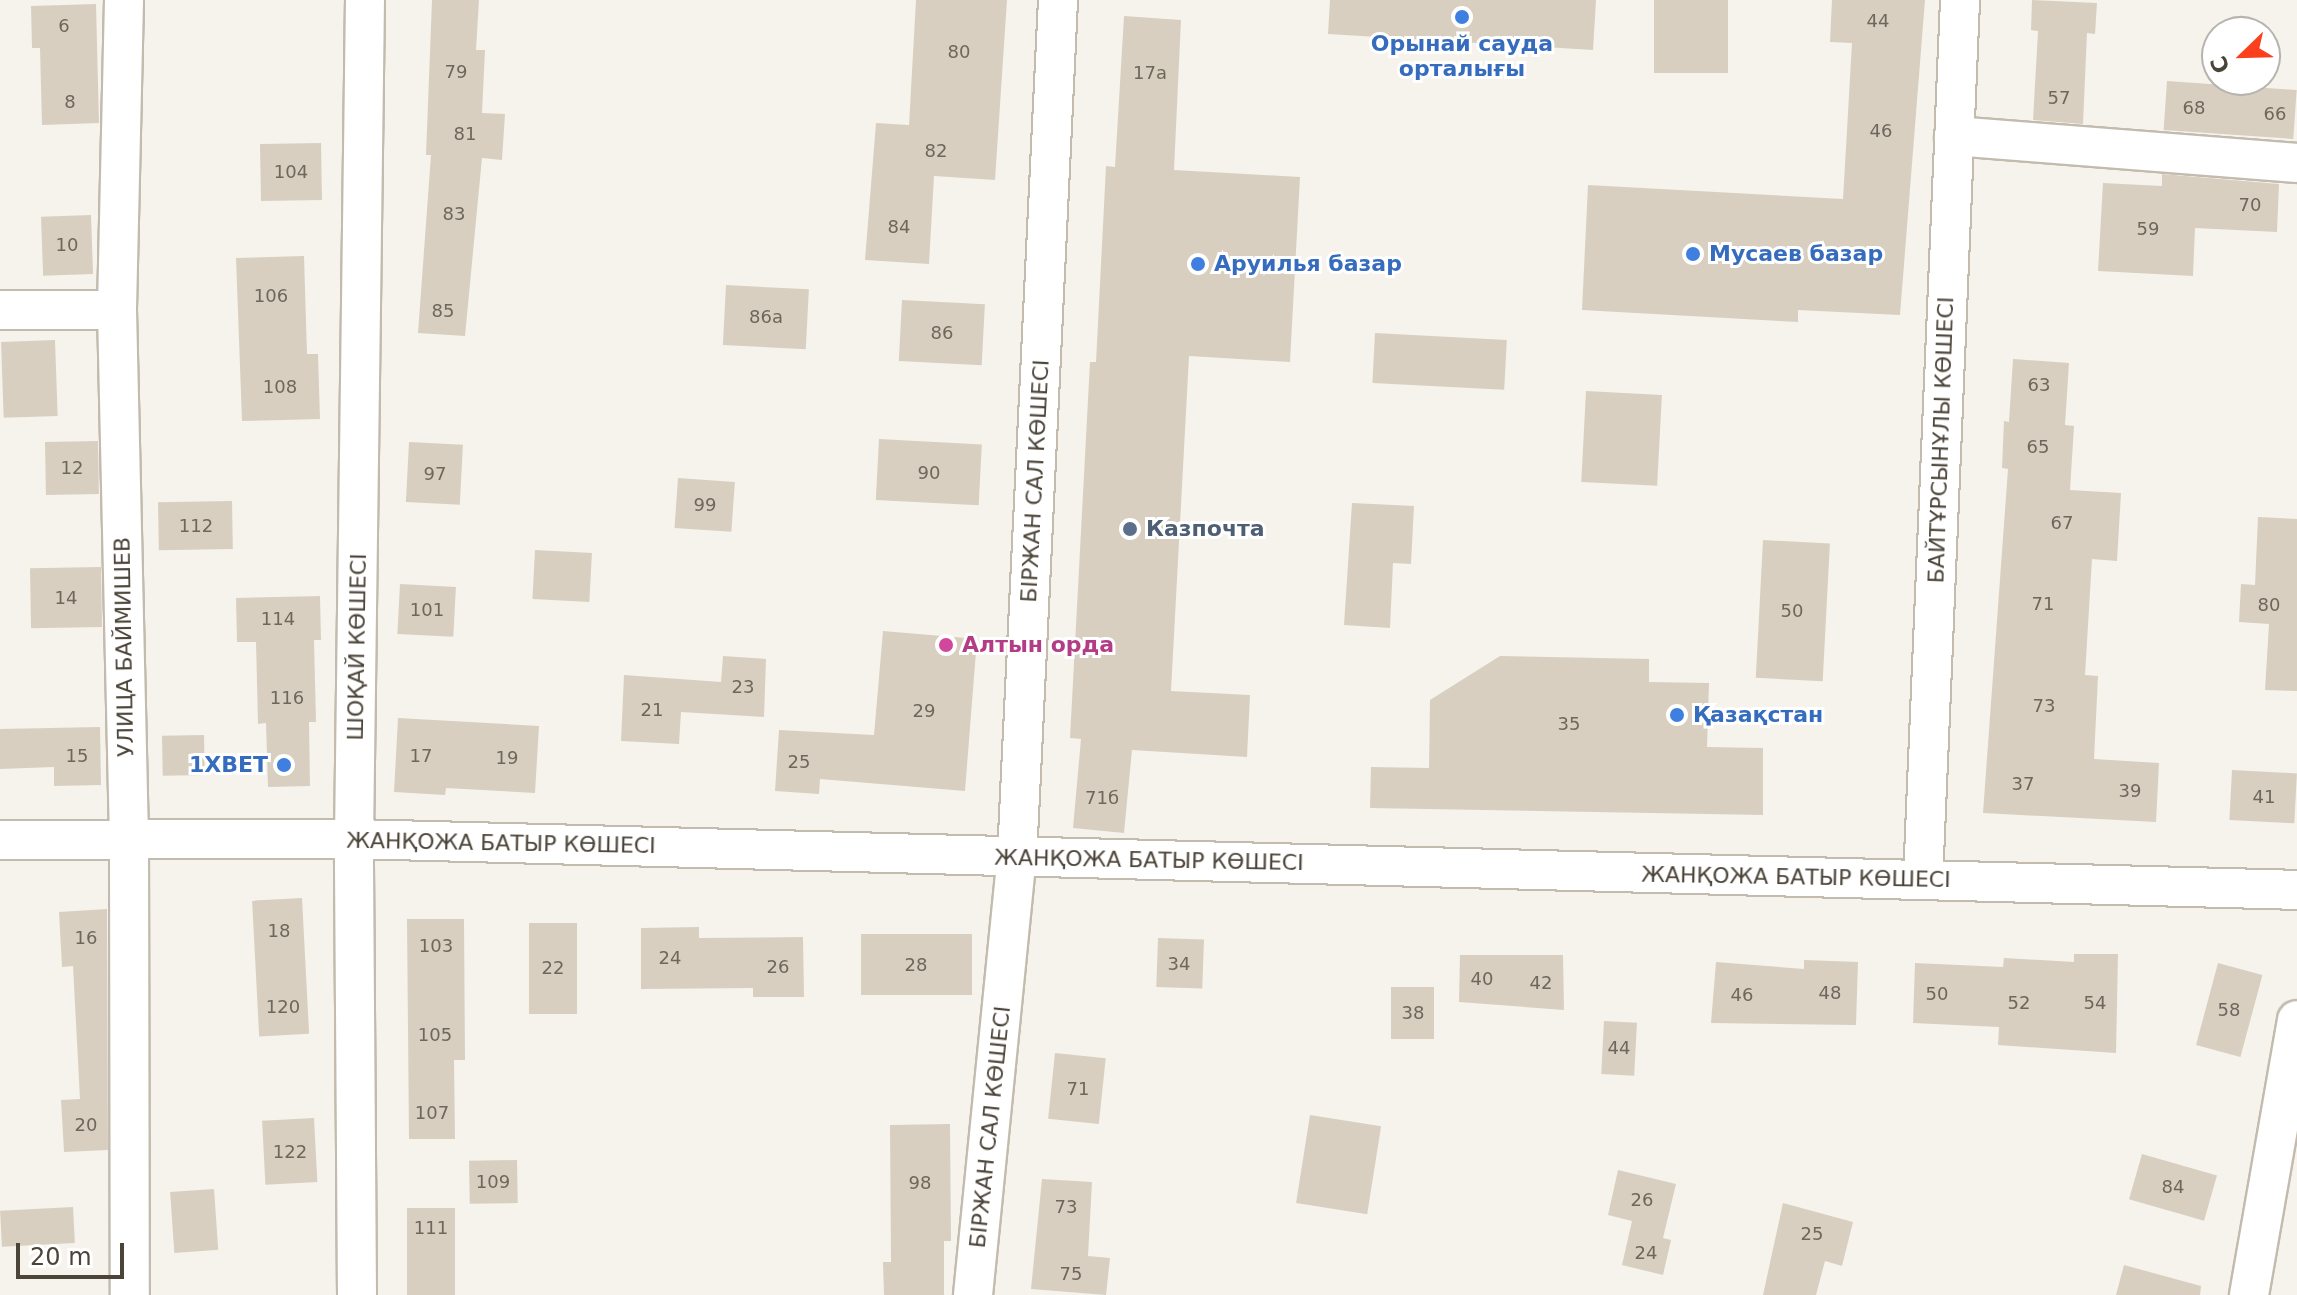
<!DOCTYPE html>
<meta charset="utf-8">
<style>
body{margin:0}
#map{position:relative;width:2297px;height:1295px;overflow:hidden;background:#f6f3ec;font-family:"DejaVu Sans",sans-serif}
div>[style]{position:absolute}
.building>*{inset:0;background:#d8cfc1;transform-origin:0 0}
.roads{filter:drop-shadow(2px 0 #c2bbae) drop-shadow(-2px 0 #c2bbae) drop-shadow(0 2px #c2bbae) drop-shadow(0 -2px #c2bbae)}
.minor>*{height:38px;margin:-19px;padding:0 19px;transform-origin:19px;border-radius:19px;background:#fff}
.dots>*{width:22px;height:22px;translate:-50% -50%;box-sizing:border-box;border:4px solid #fff;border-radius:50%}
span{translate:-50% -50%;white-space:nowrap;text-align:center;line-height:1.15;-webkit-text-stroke:6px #fff;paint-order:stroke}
.number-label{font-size:18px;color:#6e675b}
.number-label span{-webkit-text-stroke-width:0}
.shop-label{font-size:22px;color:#366cbe;font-weight:700}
.left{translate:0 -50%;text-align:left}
.right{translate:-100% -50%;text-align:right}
.street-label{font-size:22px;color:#4b4439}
.service-label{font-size:22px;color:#4e5e75;font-weight:700}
.hotel-label{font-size:22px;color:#b23c85;font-weight:700}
.north{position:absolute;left:2201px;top:16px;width:80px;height:80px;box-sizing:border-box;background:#fff;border:2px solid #b7b4b0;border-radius:50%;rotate:247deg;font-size:22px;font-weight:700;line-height:32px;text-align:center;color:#4b4439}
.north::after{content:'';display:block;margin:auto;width:28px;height:36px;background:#fc3f1d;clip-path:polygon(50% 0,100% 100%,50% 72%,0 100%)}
.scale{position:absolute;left:16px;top:1243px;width:108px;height:36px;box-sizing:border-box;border:4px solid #4b4439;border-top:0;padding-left:10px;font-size:24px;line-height:28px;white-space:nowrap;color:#4b4439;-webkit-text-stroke:6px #fff;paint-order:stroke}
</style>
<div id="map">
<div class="building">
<div style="clip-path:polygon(432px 0,479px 0,476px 50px,485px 50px,482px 113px,505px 114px,502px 160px,482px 158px,465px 336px,418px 333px,431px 155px,426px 155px)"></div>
<div style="clip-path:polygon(916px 0,1007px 0,995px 180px,934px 176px,929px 264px,865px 260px,876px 123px,909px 125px)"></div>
<div style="clip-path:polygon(1330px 0,1596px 0,1593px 50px,1328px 34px)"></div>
<div style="left:1654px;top:0;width:74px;height:73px"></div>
<div style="clip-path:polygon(1832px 0,1925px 0,1900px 315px,1798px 310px,1798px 322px,1582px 310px,1588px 185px,1843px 199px,1852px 43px,1830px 42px)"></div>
<div style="clip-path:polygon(2032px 0,2097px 3px,2095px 34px,2087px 33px,2083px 124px,2033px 120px,2038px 31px,2031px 30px)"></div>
<div style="clip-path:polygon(96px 4px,99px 123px,42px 125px,40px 48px,32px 48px,31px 6px)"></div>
<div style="clip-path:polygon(1124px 16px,1181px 20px,1174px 170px,1300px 177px,1290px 362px,1189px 356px,1171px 691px,1250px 695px,1247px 757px,1132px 750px,1124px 833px,1073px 828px,1081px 739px,1070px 738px,1090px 362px,1096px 362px,1106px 166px,1115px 167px)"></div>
<div style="left:2167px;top:81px;width:130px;height:49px;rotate:4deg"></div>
<div style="left:321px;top:143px;width:57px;height:61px;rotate:89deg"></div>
<div style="clip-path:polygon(2162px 174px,2279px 184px,2277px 232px,2195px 228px,2193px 276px,2098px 271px,2103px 183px,2162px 186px)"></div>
<div style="left:91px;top:215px;width:59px;height:50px;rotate:88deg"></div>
<div style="clip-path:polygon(304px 256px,307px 354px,318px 354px,320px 419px,242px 421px,236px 258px)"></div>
<div style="left:726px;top:285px;width:83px;height:60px;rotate:3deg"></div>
<div style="left:902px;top:300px;width:83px;height:61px;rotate:3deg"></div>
<div style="left:1375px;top:333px;width:132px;height:50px;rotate:3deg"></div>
<div style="left:55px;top:340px;width:76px;height:54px;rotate:88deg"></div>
<div style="clip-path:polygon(2013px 359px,2069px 363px,2065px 425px,2074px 426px,2070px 490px,2121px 493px,2117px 561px,2092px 559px,2085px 675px,2098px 676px,2094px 759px,2159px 763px,2156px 822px,1983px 813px,2008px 469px,2002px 468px,2004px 421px,2009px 422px)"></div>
<div style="left:1586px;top:391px;width:76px;height:91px;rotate:3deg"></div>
<div style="left:879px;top:439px;width:103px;height:61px;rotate:3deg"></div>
<div style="left:98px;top:441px;width:53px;height:53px;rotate:89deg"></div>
<div style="left:409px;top:442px;width:54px;height:60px;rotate:3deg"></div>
<div style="left:678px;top:478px;width:57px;height:50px;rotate:4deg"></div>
<div style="left:232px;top:501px;width:48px;height:74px;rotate:89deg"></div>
<div style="clip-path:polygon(1352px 503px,1414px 506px,1411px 564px,1393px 563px,1390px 628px,1344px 625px)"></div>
<div style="clip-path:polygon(2258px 517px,2297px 519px,2297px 691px,2265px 690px,2269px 624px,2239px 622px,2241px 584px,2255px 585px)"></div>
<div style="left:1763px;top:540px;width:67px;height:138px;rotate:3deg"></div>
<div style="left:535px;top:550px;width:57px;height:49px;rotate:3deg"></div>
<div style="left:101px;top:567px;width:60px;height:71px;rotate:89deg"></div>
<div style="left:400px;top:584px;width:56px;height:50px;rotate:3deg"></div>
<div style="clip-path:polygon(320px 596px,321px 640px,314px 640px,316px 722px,309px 722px,310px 786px,268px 787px,266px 723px,258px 724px,256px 642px,237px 642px,236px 598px)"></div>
<div style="clip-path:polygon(883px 631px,977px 639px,965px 791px,820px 779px,819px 794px,775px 791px,779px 730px,874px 735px)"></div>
<div style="clip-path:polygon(723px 656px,766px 659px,764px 717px,681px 712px,679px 744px,621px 741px,624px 675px,721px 682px)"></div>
<div style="clip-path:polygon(1500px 656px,1649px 659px,1649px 682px,1709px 683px,1707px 747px,1763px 748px,1763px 815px,1370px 808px,1371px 767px,1429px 768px,1430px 700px)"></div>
<div style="clip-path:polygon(398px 718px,539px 726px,535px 793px,446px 788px,445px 795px,394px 792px)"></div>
<div style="clip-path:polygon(100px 727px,101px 785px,54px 786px,54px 767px,0 769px,0 729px)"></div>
<div style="left:204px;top:735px;width:40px;height:42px;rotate:89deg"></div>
<div style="left:2232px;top:770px;width:65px;height:50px;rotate:3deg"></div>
<div style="left:302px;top:898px;width:136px;height:50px;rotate:87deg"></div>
<div style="clip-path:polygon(107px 909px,108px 1150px,64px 1152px,61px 1100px,80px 1099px,73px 966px,62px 967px,59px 912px)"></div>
<div style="clip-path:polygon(407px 919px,464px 919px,465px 1060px,454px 1060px,455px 1139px,409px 1139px)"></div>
<div style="left:529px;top:923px;width:48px;height:91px"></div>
<div style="clip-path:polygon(699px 927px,699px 938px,803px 937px,804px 997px,753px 997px,753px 988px,641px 989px,641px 928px)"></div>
<div style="left:972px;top:934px;width:61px;height:111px;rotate:90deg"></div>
<div style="left:1158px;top:938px;width:46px;height:49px;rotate:2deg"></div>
<div style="clip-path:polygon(2074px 954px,2118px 954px,2116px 1053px,1998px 1045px,1999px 1027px,1913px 1023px,1915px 963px,2003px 967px,2004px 958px,2074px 962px)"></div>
<div style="clip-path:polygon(1460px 955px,1563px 955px,1564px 1010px,1459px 1002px)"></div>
<div style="clip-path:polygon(1804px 960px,1858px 962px,1856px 1025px,1711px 1023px,1716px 962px,1804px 969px)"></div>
<div style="left:2218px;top:963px;width:46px;height:85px;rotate:15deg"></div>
<div style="left:1391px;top:987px;width:43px;height:52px"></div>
<div style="left:1604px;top:1021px;width:33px;height:53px;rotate:3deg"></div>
<div style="left:1055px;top:1053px;width:51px;height:66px;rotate:6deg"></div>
<div style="left:1310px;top:1115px;width:72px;height:89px;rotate:9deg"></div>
<div style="left:314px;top:1118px;width:64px;height:52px;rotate:87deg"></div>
<div style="clip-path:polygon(950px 1124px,951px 1241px,944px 1241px,944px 1295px,884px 1295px,883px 1262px,891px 1262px,890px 1125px)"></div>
<div style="left:2142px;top:1154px;width:78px;height:47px;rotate:16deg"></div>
<div style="left:517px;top:1160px;width:43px;height:48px;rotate:89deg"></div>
<div style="clip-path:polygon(1618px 1170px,1676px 1184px,1663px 1238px,1671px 1240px,1663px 1275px,1622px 1265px,1632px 1221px,1608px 1215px)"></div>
<div style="clip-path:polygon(1042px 1179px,1092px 1182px,1088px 1256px,1110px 1258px,1106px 1295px,1031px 1289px)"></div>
<div style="left:214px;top:1189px;width:61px;height:44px;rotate:86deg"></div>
<div style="clip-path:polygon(1783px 1203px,1853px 1222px,1842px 1266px,1825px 1261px,1816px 1295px,1763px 1295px)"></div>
<div style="left:73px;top:1207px;width:36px;height:73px;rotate:87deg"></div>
<div style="left:407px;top:1208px;width:48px;height:87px"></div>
<div style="clip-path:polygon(2124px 1265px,2201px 1286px,2200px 1295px,2116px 1295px)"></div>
</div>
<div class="roads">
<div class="minor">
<div style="left:124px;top:0;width:310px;rotate:91.3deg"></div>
<div style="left:117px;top:310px;width:530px;rotate:88.7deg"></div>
<div style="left:129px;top:840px;width:455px;rotate:89.9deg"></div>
<div style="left:1954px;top:136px;width:344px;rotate:4.5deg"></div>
<div style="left:0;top:310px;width:117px"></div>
<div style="left:0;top:840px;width:354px;rotate:-0.2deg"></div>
<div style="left:354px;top:839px;width:1944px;rotate:1.5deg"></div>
<div style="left:1923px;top:880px;width:881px;rotate:-87.59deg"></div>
<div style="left:357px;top:1295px;width:456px;rotate:-90.4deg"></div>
<div style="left:354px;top:839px;width:839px;rotate:-89.25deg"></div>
<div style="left:973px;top:1295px;width:440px;rotate:-84.3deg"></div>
<div style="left:1017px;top:857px;width:858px;rotate:-87.26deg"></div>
<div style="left:2249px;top:1295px;width:279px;rotate:-80.1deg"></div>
</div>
</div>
<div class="dots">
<div style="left:1462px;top:17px;background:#3f7fe0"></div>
<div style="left:1693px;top:254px;background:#3f7fe0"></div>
<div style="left:1198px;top:264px;background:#3f7fe0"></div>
<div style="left:1130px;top:529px;background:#5c6f8a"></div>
<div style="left:946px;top:645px;background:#d1479c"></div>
<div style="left:1677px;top:715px;background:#3f7fe0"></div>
<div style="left:284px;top:765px;background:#3f7fe0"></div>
</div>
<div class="number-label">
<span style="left:1878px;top:21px">44</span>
<span style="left:64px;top:26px">6</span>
<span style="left:959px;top:52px">80</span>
<span style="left:456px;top:72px">79</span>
<span style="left:1150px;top:73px">17а</span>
<span style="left:2059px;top:98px">57</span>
<span style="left:70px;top:102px">8</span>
<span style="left:2194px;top:108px">68</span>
<span style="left:2275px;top:114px">66</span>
<span style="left:1881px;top:131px">46</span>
<span style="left:465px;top:134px">81</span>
<span style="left:936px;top:151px">82</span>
<span style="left:291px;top:172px">104</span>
<span style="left:2250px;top:205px">70</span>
<span style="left:454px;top:214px">83</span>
<span style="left:899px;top:227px">84</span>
<span style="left:2148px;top:229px">59</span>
<span style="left:67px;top:245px">10</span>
<span style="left:271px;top:296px">106</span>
<span style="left:443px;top:311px">85</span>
<span style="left:766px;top:317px">86а</span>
<span style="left:942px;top:333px">86</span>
<span style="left:2039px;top:385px">63</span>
<span style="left:280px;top:387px">108</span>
<span style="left:2038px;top:447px">65</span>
<span style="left:72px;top:468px">12</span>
<span style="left:929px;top:473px">90</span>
<span style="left:435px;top:474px">97</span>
<span style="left:705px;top:505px">99</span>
<span style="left:2062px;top:523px">67</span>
<span style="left:196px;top:526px">112</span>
<span style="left:66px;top:598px">14</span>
<span style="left:2043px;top:604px">71</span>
<span style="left:2269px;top:605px">80</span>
<span style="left:427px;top:610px">101</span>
<span style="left:1792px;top:611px">50</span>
<span style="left:278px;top:619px">114</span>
<span style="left:743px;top:687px">23</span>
<span style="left:287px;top:698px">116</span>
<span style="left:2044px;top:706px">73</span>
<span style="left:652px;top:710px">21</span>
<span style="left:924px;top:711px">29</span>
<span style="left:1569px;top:724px">35</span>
<span style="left:77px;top:756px">15</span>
<span style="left:421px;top:756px">17</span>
<span style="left:507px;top:758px">19</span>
<span style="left:799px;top:762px">25</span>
<span style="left:2023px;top:784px">37</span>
<span style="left:2130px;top:791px">39</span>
<span style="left:2264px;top:797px">41</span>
<span style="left:1102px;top:798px">71б</span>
<span style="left:279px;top:931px">18</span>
<span style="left:86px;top:938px">16</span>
<span style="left:436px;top:946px">103</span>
<span style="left:670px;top:958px">24</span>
<span style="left:1179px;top:964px">34</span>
<span style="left:916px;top:965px">28</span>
<span style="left:778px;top:967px">26</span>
<span style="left:553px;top:968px">22</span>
<span style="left:1482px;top:979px">40</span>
<span style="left:1541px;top:983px">42</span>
<span style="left:1830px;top:993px">48</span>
<span style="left:1937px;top:994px">50</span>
<span style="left:1742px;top:995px">46</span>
<span style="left:2019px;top:1003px">52</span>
<span style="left:2095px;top:1003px">54</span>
<span style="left:283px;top:1007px">120</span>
<span style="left:2229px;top:1010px">58</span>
<span style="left:1413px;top:1013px">38</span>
<span style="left:435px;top:1035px">105</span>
<span style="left:1619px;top:1048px">44</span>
<span style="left:1078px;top:1089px">71</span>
<span style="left:432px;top:1113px">107</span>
<span style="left:86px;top:1125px">20</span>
<span style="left:290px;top:1152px">122</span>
<span style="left:493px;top:1182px">109</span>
<span style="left:920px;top:1183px">98</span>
<span style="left:2173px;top:1187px">84</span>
<span style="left:1642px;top:1200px">26</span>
<span style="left:1066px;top:1207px">73</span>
<span style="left:431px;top:1228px">111</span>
<span style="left:1812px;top:1234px">25</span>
<span style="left:1646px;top:1253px">24</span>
<span style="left:1071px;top:1274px">75</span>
</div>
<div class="shop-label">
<span style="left:1462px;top:56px">Орынай сауда<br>орталығы</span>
<span class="left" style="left:1709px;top:254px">Мусаев базар</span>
<span class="left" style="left:1214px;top:264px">Аруилья базар</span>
<span class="left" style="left:1693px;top:715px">Қазақстан</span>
<span class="right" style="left:268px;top:765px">1XBET</span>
</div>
<div class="street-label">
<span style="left:1941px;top:440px;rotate:-88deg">БАЙТҰРСЫНҰЛЫ КӨШЕСІ</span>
<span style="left:1035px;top:481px;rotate:-87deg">БІРЖАН САЛ КӨШЕСІ</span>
<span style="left:124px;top:647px;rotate:-91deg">УЛИЦА БАЙМИШЕВ</span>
<span style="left:357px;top:647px;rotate:-89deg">ШОҚАЙ КӨШЕСІ</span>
<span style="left:501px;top:843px;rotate:1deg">ЖАНҚОЖА БАТЫР КӨШЕСІ</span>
<span style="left:1149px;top:860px;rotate:1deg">ЖАНҚОЖА БАТЫР КӨШЕСІ</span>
<span style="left:1796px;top:877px;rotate:1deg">ЖАНҚОЖА БАТЫР КӨШЕСІ</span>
<span style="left:990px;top:1127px;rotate:-84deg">БІРЖАН САЛ КӨШЕСІ</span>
</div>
<div class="service-label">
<span class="left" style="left:1146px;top:529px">Казпочта</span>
</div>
<div class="hotel-label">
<span class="left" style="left:962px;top:645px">Алтын орда</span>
</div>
<div class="north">С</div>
<div class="scale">20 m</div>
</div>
